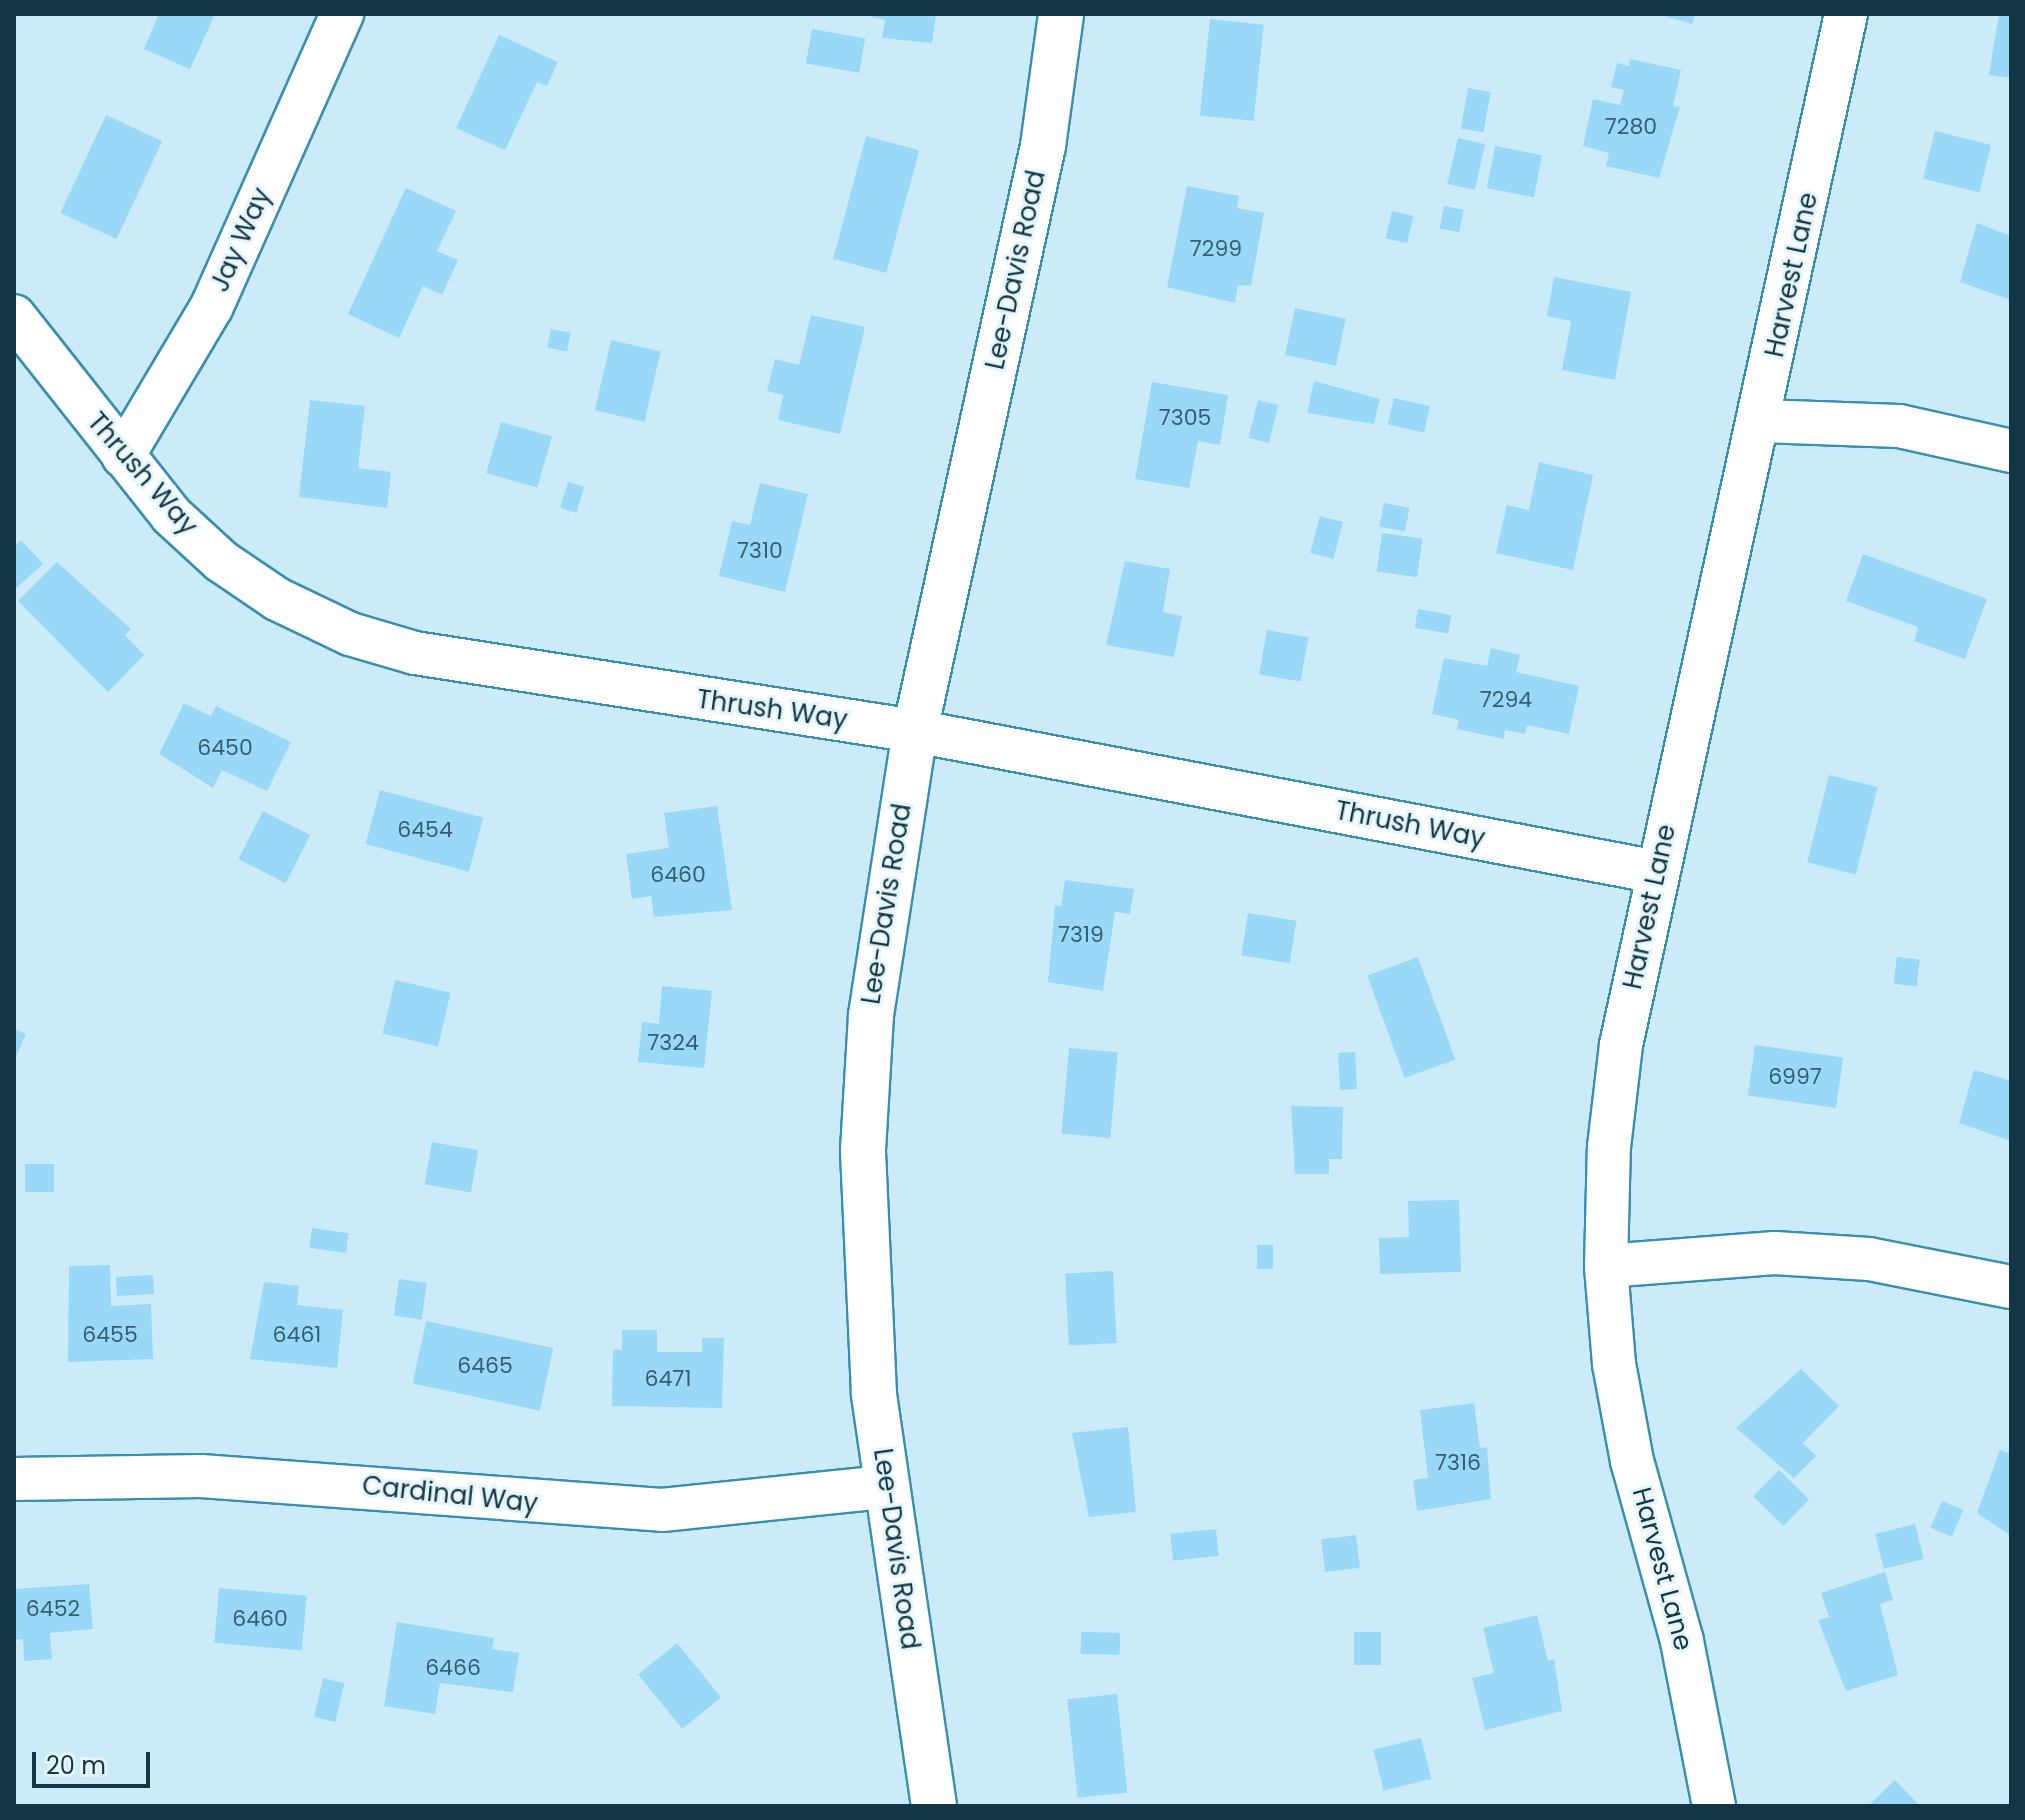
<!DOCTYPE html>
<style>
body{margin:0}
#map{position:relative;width:2025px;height:1820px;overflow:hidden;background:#cbebf9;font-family:Poppins,sans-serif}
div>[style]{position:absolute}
.building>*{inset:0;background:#99d9f7;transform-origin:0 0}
.roads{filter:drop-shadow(2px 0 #398fb1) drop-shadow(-2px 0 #398fb1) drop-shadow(0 2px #398fb1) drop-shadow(0 -2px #398fb1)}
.minor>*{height:42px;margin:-21px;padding:0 21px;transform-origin:21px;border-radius:21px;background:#fff}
.secondary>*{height:44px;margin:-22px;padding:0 22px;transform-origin:22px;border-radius:22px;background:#fff}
span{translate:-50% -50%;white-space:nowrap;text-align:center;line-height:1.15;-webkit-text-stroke:6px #e5f5fc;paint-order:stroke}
.number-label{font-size:22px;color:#345f71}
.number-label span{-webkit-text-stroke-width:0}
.street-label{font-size:26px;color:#123644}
.frame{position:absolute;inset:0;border:16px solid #123644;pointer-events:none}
.scale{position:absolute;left:32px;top:1752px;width:118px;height:36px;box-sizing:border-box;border:4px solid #123644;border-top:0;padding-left:10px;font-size:24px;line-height:28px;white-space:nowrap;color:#123644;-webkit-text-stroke:6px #e5f5fc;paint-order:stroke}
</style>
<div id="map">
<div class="building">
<div style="clip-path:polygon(159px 14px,215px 14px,190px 69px,144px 49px)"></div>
<div style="clip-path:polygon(861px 14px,936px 14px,932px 43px,882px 38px,885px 20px)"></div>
<div style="clip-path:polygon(1658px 14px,1695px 14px,1692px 24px)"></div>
<div style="clip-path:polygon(1999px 14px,2011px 14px,2011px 78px,1989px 75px)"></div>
<div style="left:1210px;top:19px;width:54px;height:97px;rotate:6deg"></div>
<div style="left:812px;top:29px;width:54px;height:35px;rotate:10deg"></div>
<div style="clip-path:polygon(499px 35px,558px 62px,547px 86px,537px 82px,505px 150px,456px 128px)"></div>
<div style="clip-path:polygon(1630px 59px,1681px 70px,1673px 106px,1680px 107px,1659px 178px,1606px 166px,1609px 153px,1583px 146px,1593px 99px,1620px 105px,1624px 90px,1611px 87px,1617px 63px,1629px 66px)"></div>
<div style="left:1468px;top:88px;width:23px;height:41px;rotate:10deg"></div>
<div style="left:106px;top:115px;width:62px;height:108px;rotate:25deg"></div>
<div style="left:1935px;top:131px;width:58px;height:49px;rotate:14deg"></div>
<div style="left:866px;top:136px;width:55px;height:127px;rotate:15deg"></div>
<div style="left:1458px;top:138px;width:28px;height:47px;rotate:13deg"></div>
<div style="left:1495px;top:146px;width:48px;height:43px;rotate:11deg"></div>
<div style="clip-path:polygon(1187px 186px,1239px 196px,1237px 208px,1264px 213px,1251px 286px,1238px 285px,1235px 303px,1167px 287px)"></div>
<div style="clip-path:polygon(406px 188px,456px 211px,437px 251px,458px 260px,442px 295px,423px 286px,399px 338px,348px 314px)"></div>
<div style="left:1444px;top:206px;width:20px;height:23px;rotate:11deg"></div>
<div style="left:1392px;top:211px;width:22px;height:28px;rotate:13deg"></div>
<div style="clip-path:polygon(1977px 223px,2011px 236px,2011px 300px,1960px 282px)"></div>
<div style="clip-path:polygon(1554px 277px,1631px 292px,1615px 380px,1562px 370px,1571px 321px,1547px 316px)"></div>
<div style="left:1295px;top:308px;width:52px;height:48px;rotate:12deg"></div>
<div style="clip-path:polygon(811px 315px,865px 327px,840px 434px,778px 420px,783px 395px,767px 391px,775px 359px,799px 365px)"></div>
<div style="left:551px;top:329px;width:20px;height:19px;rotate:11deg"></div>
<div style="left:611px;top:340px;width:51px;height:72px;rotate:13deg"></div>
<div style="clip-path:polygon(1314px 381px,1380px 399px,1374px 424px,1307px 413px)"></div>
<div style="clip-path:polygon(1152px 382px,1228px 395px,1220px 445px,1198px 441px,1189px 488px,1135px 479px)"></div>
<div style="left:1394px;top:398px;width:37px;height:27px;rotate:13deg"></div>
<div style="clip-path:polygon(310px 400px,365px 406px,358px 468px,391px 472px,387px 508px,299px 497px)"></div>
<div style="left:1258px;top:400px;width:21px;height:39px;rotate:14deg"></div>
<div style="left:501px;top:422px;width:53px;height:53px;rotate:16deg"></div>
<div style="clip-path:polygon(1539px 462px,1593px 475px,1573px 570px,1496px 553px,1507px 505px,1529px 510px)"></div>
<div style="left:568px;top:482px;width:17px;height:27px;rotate:17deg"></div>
<div style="clip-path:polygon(760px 483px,808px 494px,785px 592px,719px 576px,732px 521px,750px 525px)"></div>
<div style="left:1384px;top:503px;width:26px;height:24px;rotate:11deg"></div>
<div style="left:1320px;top:516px;width:24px;height:38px;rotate:15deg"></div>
<div style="left:1382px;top:533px;width:41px;height:39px;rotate:8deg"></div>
<div style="clip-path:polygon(21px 540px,43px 564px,14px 590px,14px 547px)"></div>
<div style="clip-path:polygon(1863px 554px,1987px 599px,1965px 659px,1914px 641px,1918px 627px,1846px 601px)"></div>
<div style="clip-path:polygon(1125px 561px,1170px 569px,1163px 612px,1182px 616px,1174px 657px,1106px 645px)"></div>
<div style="clip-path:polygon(57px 562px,131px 629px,125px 635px,144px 655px,108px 692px,18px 601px)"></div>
<div style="left:1418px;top:609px;width:34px;height:19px;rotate:10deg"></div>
<div style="left:1267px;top:630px;width:42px;height:45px;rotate:10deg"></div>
<div style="clip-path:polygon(1491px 648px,1520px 655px,1516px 672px,1579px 686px,1569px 734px,1527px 725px,1525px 734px,1505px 730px,1504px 739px,1457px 729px,1459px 720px,1432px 714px,1444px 658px,1487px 666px)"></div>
<div style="clip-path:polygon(184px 703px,211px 716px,216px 706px,291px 742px,267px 791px,222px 770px,213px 788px,159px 754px)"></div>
<div style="left:1829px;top:775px;width:50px;height:90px;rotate:14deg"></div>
<div style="left:380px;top:790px;width:107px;height:56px;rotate:15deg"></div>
<div style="clip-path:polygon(717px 806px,732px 910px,654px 917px,651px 896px,632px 899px,626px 854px,669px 848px,664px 813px)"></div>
<div style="left:263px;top:811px;width:53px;height:54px;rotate:27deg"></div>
<div style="clip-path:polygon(1065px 880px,1134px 889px,1130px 914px,1115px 912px,1103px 991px,1048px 982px,1055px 905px,1061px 906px)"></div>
<div style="left:1248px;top:913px;width:49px;height:43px;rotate:9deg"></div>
<div style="left:1418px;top:957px;width:109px;height:54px;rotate:70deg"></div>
<div style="left:1897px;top:957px;width:23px;height:27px;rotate:7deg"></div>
<div style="left:395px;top:980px;width:57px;height:55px;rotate:13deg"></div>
<div style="clip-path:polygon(662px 986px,712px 991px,704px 1068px,638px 1062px,642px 1022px,659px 1024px)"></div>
<div style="clip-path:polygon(14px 1029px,26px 1034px,14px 1061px)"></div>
<div style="left:1755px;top:1045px;width:89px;height:51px;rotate:8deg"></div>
<div style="left:1069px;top:1048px;width:49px;height:86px;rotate:5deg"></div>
<div style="left:1355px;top:1052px;width:37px;height:17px;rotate:87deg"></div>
<div style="clip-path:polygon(1974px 1070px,2011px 1081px,2011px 1141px,1959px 1123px)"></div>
<div style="clip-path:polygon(1291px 1106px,1343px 1107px,1342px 1159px,1329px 1159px,1329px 1174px,1295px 1174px)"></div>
<div style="left:432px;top:1142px;width:47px;height:43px;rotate:10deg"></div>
<div style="left:25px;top:1164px;width:29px;height:28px"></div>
<div style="clip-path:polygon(1459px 1200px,1461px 1272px,1380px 1274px,1379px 1238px,1409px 1237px,1408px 1201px)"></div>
<div style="left:312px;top:1228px;width:37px;height:20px;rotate:8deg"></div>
<div style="left:1257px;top:1245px;width:16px;height:24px"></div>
<div style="clip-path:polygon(110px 1265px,111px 1306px,151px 1304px,153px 1359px,68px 1362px,69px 1266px)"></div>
<div style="left:1113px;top:1271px;width:72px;height:48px;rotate:87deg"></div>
<div style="left:153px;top:1275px;width:19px;height:37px;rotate:87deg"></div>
<div style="left:399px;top:1279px;width:28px;height:37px;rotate:8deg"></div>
<div style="clip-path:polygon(264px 1282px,299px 1286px,297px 1305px,343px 1310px,337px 1368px,250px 1359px)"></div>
<div style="left:426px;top:1321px;width:130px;height:64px;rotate:12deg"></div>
<div style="clip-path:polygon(622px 1330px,657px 1330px,657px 1352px,702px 1352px,702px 1338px,724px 1338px,722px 1408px,612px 1406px,613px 1350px,622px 1350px)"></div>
<div style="clip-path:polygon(1801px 1369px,1839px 1406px,1803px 1443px,1816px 1456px,1794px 1478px,1736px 1428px)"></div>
<div style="clip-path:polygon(1474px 1403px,1480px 1448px,1487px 1447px,1491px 1499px,1417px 1511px,1413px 1480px,1428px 1478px,1420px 1410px)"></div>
<div style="clip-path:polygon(1128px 1427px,1136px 1512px,1089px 1517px,1072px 1433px)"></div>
<div style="clip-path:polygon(2000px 1450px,2011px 1454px,2011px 1536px,1977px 1513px)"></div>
<div style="left:1779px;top:1470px;width:42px;height:37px;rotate:44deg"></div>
<div style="left:1942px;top:1501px;width:23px;height:29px;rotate:23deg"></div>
<div style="left:1915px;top:1524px;width:36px;height:41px;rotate:76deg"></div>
<div style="left:1216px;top:1529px;width:27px;height:46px;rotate:84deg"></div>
<div style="left:1356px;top:1535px;width:33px;height:35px;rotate:83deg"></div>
<div style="clip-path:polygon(1885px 1572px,1893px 1600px,1880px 1604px,1898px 1675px,1846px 1691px,1818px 1620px,1829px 1617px,1821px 1593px)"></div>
<div style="clip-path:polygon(89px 1584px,93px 1629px,50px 1633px,52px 1659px,24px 1661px,23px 1639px,14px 1640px,14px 1589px)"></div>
<div style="left:219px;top:1588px;width:88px;height:55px;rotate:5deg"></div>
<div style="clip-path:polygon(1537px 1615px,1548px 1661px,1554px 1659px,1562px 1711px,1485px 1730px,1472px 1678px,1494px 1673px,1483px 1628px)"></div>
<div style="clip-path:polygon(397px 1622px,494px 1638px,492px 1649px,519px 1653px,513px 1692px,440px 1683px,435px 1714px,384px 1706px)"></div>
<div style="left:1081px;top:1632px;width:39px;height:22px;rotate:1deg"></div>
<div style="left:1354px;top:1632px;width:27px;height:33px"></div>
<div style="left:677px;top:1643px;width:70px;height:50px;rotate:51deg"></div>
<div style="left:323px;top:1678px;width:22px;height:40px;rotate:13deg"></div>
<div style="left:1117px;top:1694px;width:99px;height:50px;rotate:84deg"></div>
<div style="left:1421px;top:1738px;width:42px;height:49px;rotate:76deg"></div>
<div style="clip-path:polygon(1895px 1780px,1920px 1806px,1868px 1806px)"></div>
</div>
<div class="roads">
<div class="minor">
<div style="left:14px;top:316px;width:253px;rotate:51.7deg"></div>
<div style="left:171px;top:515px;width:68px;rotate:42.6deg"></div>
<div style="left:221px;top:561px;width:68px;rotate:34.2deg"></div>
<div style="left:277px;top:599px;width:81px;rotate:25.6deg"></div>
<div style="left:350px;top:634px;width:68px;rotate:16.3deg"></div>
<div style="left:415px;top:653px;width:506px;rotate:8.87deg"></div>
<div style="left:915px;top:731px;width:755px;rotate:10.76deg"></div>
<div style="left:1761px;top:421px;width:138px;rotate:2.1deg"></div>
<div style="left:1899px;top:426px;width:115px;rotate:12.6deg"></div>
<div style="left:123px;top:456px;width:174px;rotate:-59.3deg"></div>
<div style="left:212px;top:306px;width:320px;rotate:-66deg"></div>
<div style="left:1606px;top:1266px;width:169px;rotate:-4.4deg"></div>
<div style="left:1775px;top:1253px;width:94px;rotate:3.7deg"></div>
<div style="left:1869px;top:1259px;width:145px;rotate:11.2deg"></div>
<div style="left:14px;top:1479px;width:187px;rotate:-0.9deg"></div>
<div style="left:201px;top:1476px;width:462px;rotate:4.2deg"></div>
<div style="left:662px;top:1510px;width:224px;rotate:-5.9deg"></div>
<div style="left:1714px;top:1806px;width:168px;rotate:-101deg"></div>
<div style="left:1682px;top:1641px;width:187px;rotate:-105.5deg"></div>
<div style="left:1632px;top:1461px;width:99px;rotate:-100.5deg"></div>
<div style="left:1614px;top:1364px;width:98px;rotate:-94.7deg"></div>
<div style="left:1606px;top:1266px;width:119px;rotate:-88.6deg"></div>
<div style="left:1609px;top:1147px;width:103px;rotate:-83.3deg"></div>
<div style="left:1621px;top:1045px;width:1055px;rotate:-77.69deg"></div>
</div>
<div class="secondary">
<div style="left:934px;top:1806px;width:416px;rotate:-98.3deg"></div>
<div style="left:874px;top:1394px;width:244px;rotate:-92.6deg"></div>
<div style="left:863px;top:1150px;width:135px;rotate:-86.6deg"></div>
<div style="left:871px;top:1015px;width:287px;rotate:-81.2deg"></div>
<div style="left:915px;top:731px;width:599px;rotate:-77.66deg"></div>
<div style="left:1043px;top:146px;width:133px;rotate:-82.2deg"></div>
</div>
</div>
<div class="number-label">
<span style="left:1631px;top:127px">7280</span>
<span style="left:1216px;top:249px">7299</span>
<span style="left:1185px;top:418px">7305</span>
<span style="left:760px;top:551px">7310</span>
<span style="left:1506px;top:700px">7294</span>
<span style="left:225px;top:748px">6450</span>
<span style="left:425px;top:830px">6454</span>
<span style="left:678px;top:875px">6460</span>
<span style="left:1081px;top:935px">7319</span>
<span style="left:673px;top:1043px">7324</span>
<span style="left:1795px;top:1077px">6997</span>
<span style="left:110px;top:1335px">6455</span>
<span style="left:297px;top:1335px">6461</span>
<span style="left:485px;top:1366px">6465</span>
<span style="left:668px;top:1379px">6471</span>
<span style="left:1458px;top:1463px">7316</span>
<span style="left:53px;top:1609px">6452</span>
<span style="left:260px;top:1619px">6460</span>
<span style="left:453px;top:1668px">6466</span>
</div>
<div class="street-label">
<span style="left:241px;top:240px;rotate:-66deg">Jay Way</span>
<span style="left:1016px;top:270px;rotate:-78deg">Lee-Davis Road</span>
<span style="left:1792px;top:275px;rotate:-78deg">Harvest Lane</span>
<span style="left:142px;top:474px;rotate:49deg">Thrush Way</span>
<span style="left:772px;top:710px;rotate:8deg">Thrush Way</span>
<span style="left:1410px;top:825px;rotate:11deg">Thrush Way</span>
<span style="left:887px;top:904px;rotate:-81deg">Lee-Davis Road</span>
<span style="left:1650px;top:907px;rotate:-78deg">Harvest Lane</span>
<span style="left:450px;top:1495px;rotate:6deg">Cardinal Way</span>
<span style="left:896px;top:1549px;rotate:82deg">Lee-Davis Road</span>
<span style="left:1662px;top:1569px;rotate:75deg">Harvest Lane</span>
</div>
<div class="frame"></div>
<div class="scale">20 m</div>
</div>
